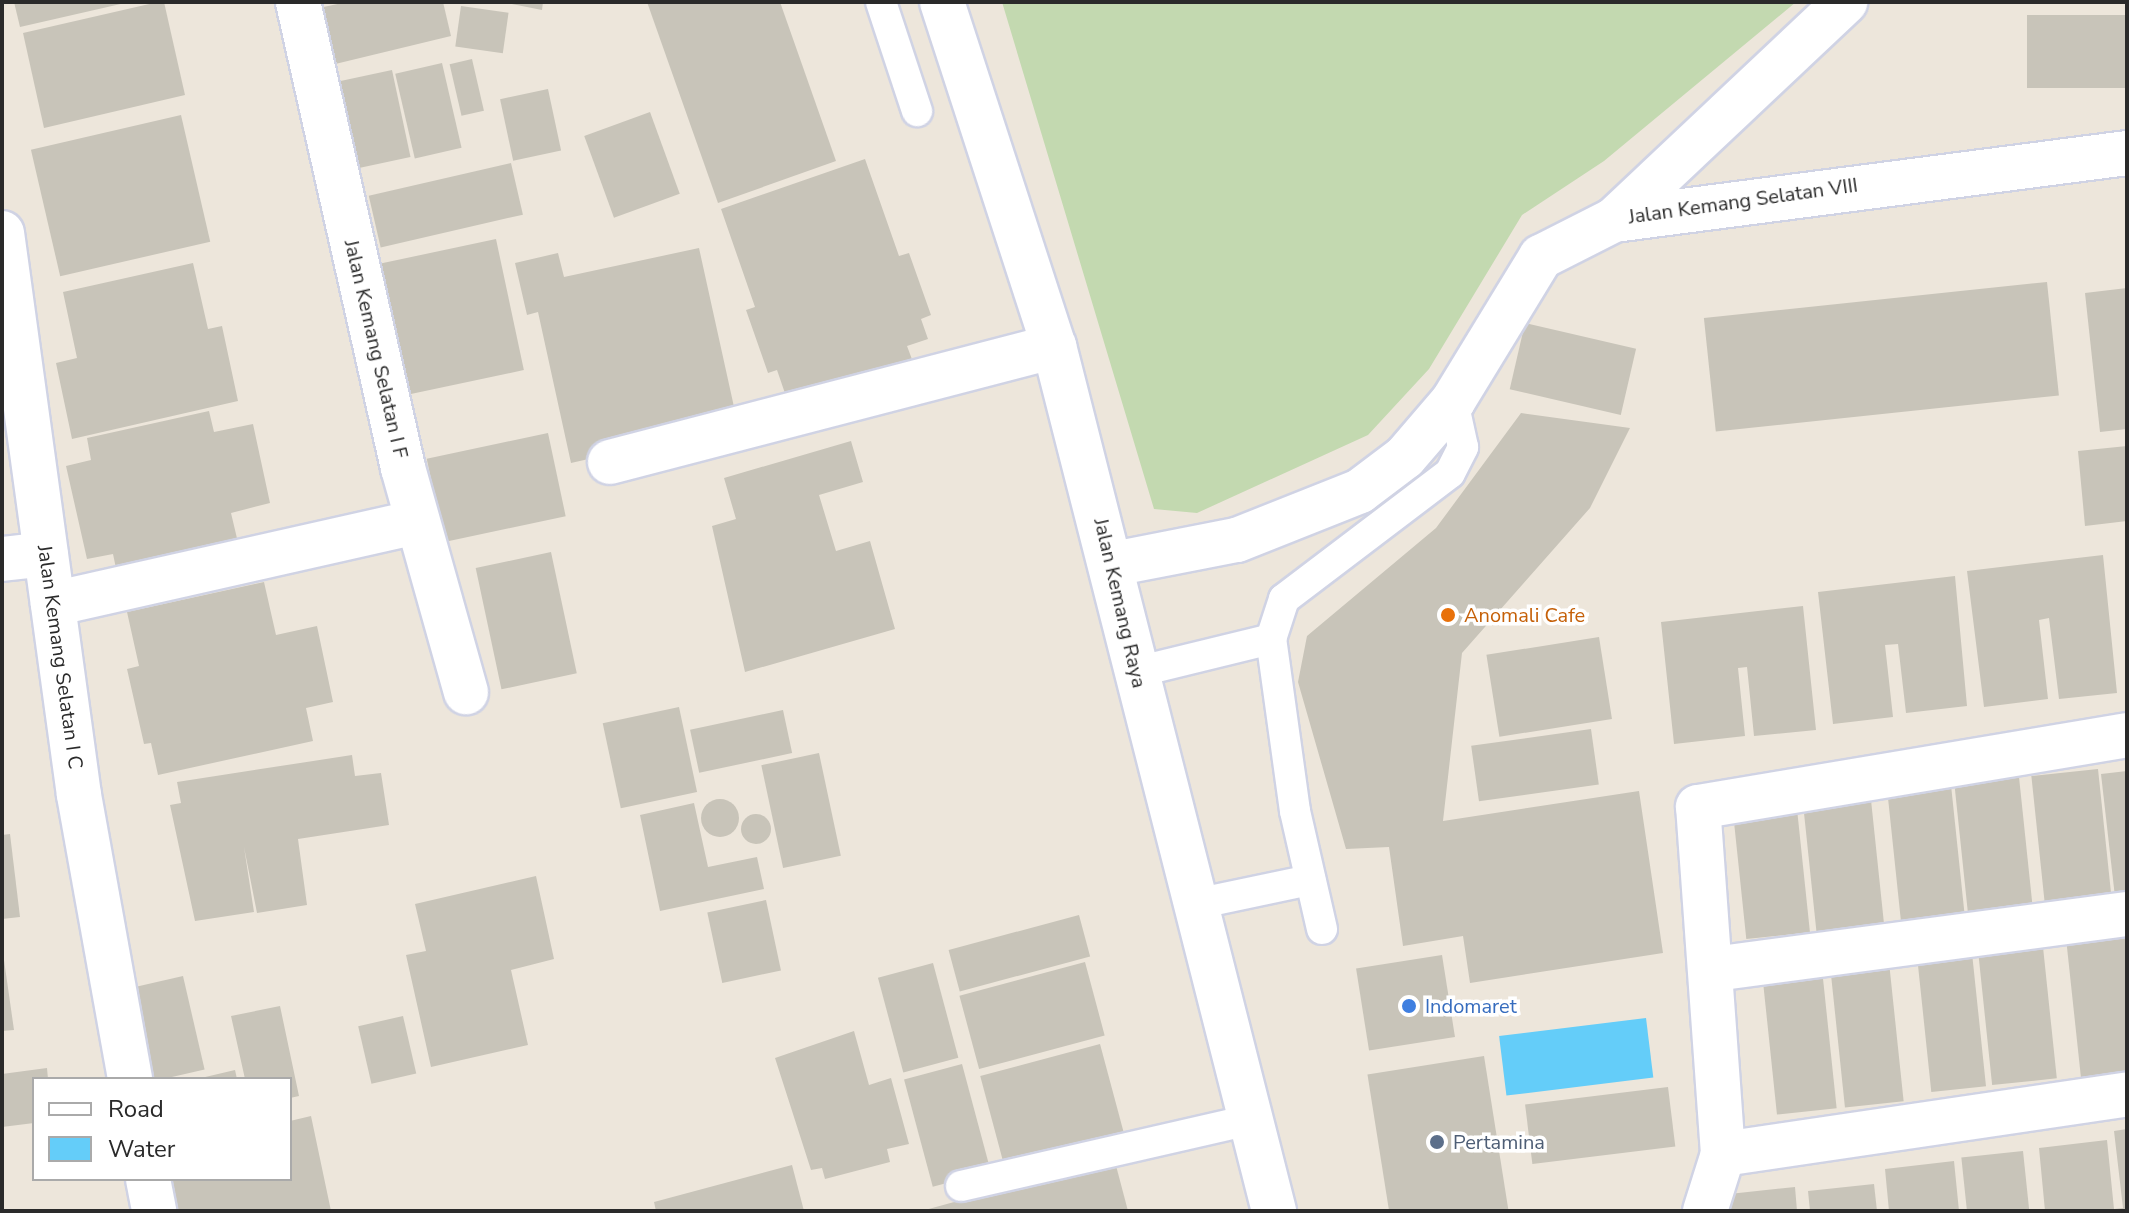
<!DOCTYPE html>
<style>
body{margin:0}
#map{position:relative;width:2129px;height:1213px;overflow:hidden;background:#ede6db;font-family:"Nunito Sans",sans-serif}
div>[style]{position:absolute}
.cemetery>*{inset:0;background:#c3d9b0}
.water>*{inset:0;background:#64cdf9;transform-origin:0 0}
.building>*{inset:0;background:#c8c4b9;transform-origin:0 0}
.round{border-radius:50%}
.roads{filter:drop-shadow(2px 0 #d0d3e4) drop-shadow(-2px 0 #d0d3e4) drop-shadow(0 2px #d0d3e4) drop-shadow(0 -2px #d0d3e4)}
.lane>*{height:30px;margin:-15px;padding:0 15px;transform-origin:15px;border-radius:15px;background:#fff}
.street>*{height:44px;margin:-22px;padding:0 22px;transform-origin:22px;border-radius:22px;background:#fff}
.secondary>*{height:44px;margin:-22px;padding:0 22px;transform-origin:22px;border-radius:22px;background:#fff}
.dots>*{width:22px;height:22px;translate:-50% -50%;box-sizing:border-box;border:4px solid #fff;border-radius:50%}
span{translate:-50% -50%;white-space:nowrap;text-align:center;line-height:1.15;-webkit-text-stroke:7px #fff;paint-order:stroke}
.street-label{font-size:20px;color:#2a2a2a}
.food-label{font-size:20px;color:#c56008}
.left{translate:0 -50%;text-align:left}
.shop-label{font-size:20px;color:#366cbe}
.service-label{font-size:20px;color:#4e5e75}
.frame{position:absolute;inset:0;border:4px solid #2a2a2a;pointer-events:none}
.legend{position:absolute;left:32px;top:1077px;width:260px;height:104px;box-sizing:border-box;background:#fff;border:2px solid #aaa;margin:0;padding:10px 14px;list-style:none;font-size:24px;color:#2a2a2a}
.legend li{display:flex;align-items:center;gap:16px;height:40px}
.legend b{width:40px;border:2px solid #aaa}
</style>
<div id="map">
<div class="cemetery">
<div style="clip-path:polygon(1002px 2px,1796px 2px,1604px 161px,1522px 215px,1429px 369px,1368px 435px,1197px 513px,1154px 509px)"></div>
</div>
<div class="water">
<div style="left:1646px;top:1018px;width:60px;height:148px;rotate:83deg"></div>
</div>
<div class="building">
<div style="clip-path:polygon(14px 2px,124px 2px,125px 3px,20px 27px)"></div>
<div style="clip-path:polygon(158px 2px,164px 2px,185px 95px,44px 128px,23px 33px)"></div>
<div style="clip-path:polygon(347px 2px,443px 2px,451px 36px,327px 66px,314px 9px)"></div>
<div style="clip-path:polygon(502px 2px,543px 2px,542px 10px)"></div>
<div style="clip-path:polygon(647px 2px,780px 2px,836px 161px,718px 203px)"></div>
<div style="left:461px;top:6px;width:48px;height:41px;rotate:8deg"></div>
<div style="left:2127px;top:15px;width:73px;height:100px;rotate:90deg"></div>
<div style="left:472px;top:59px;width:53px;height:23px;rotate:77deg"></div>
<div style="left:442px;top:63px;width:87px;height:48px;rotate:77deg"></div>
<div style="left:392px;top:70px;width:89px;height:67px;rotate:78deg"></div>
<div style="left:548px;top:89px;width:63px;height:49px;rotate:78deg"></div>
<div style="left:650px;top:112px;width:87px;height:70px;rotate:70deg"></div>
<div style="left:181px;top:115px;width:130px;height:154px;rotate:77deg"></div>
<div style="clip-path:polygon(865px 159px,899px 256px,909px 253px,931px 315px,921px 319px,928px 339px,907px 346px,913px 362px,789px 405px,777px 370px,768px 373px,746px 310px,755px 307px,721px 209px)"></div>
<div style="left:511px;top:163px;width:53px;height:146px;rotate:77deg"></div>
<div style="left:496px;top:239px;width:134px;height:130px;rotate:78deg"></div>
<div style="clip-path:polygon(699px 248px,738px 425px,571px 463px,538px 312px,527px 315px,515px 263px,558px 253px,564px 277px)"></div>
<div style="clip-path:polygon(193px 263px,208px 329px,222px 326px,238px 401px,72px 439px,56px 363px,77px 358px,63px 292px)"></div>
<div style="left:2047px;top:282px;width:114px;height:345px;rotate:84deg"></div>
<div style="clip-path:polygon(2127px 288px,2127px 429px,2100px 432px,2085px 293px)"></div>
<div style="left:1525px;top:323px;width:114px;height:68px;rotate:13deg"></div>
<div style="clip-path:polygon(209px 411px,214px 432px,253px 424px,270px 503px,231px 513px,240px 551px,118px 578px,113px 554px,87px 559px,66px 466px,91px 460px,87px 438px)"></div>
<div style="clip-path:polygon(1521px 413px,1630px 428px,1590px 508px,1462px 653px,1443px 821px,1639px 791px,1663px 953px,1470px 983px,1463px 936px,1403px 946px,1389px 847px,1346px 849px,1298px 682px,1307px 636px,1436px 528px)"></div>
<div style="left:548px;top:433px;width:85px;height:124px;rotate:78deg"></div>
<div style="clip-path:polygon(851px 441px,863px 482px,819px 495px,836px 551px,870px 541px,895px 629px,745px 672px,712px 526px,736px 519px,724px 478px)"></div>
<div style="clip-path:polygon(2127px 446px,2127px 521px,2085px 526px,2078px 451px)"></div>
<div style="left:551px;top:552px;width:124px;height:77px;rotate:78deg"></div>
<div style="clip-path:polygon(2103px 555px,2117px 693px,2059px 699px,2049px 618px,2039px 620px,2048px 699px,1984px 707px,1967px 571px)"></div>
<div style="clip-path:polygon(1955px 576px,1967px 706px,1906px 713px,1898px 644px,1885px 645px,1893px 717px,1833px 724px,1818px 592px)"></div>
<div style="clip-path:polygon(264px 582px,276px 635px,317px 626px,333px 702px,306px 708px,313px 741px,158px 775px,151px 743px,144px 744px,127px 669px,139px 666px,127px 612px)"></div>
<div style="clip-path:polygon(1803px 606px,1816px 730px,1754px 736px,1747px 667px,1738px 668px,1745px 736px,1674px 744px,1661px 622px)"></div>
<div style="left:1599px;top:637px;width:83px;height:114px;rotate:81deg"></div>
<div style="left:679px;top:707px;width:87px;height:78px;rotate:78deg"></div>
<div style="left:783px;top:710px;width:44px;height:95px;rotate:78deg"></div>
<div style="left:1591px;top:729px;width:56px;height:121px;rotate:82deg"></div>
<div style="left:819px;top:753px;width:105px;height:59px;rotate:78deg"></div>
<div style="clip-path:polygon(352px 755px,355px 776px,381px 773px,389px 825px,298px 839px,307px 905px,257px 913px,244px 847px,254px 912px,195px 921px,170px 805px,181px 803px,177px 782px)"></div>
<div style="left:2098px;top:769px;width:131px;height:67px;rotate:84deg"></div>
<div style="clip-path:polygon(2127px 771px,2127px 896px,2115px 897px,2101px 774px)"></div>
<div style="left:2019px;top:777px;width:134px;height:65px;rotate:84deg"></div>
<div style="left:1951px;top:785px;width:136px;height:64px;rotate:84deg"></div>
<div class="round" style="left:701px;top:799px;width:38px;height:38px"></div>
<div style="left:1871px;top:800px;width:128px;height:68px;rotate:84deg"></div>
<div style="clip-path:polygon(694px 803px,708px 867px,757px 857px,764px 889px,660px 911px,640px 815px)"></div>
<div style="left:1797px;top:809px;width:124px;height:64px;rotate:84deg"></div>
<div class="round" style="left:741px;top:814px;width:30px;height:30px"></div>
<div style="clip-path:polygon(10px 834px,20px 917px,2px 919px,2px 835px)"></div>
<div style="clip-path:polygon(536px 876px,554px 959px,511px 970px,528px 1045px,431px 1067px,406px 955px,426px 951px,415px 904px)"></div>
<div style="left:766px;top:900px;width:72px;height:60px;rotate:78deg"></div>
<div style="left:1079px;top:915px;width:43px;height:135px;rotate:75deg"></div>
<div style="clip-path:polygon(2127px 931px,2127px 1073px,2081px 1078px,2066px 938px)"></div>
<div style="clip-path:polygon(2px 946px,14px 1030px,2px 1031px)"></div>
<div style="left:2043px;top:947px;width:132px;height:65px;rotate:84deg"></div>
<div style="left:1972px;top:953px;width:134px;height:55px;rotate:84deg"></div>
<div style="left:1442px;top:955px;width:83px;height:87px;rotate:81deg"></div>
<div style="left:1085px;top:962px;width:76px;height:130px;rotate:75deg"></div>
<div style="left:1889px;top:962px;width:140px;height:59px;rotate:84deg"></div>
<div style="left:933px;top:963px;width:98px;height:57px;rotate:75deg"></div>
<div style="left:1822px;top:969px;width:140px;height:60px;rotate:84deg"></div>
<div style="left:183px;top:976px;width:96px;height:57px;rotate:77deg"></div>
<div style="clip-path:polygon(280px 1006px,299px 1096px,290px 1098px,290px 1079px,245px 1079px,231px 1016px)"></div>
<div style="left:403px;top:1016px;width:59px;height:46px;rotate:77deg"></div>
<div style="clip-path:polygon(854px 1031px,869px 1085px,891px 1078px,909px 1144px,887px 1149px,890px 1162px,825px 1179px,822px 1168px,811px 1170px,775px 1058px)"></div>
<div style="left:1100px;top:1044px;width:94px;height:124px;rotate:75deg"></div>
<div style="left:1484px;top:1056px;width:157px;height:118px;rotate:81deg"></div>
<div style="left:962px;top:1064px;width:111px;height:60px;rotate:75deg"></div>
<div style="clip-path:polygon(47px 1068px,48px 1079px,34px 1079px,34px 1123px,2px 1127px,2px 1074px)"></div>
<div style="clip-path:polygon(235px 1070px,237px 1079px,202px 1079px,201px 1078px)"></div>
<div style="left:1668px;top:1087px;width:60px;height:144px;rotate:83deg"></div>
<div style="clip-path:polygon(311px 1116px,331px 1211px,171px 1211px,164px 1179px,290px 1179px,290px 1121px)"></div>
<div style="clip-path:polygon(2127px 1129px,2127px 1211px,2045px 1211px,2039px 1148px,2107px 1140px,2114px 1209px,2123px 1208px,2114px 1131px)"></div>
<div style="left:2023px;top:1151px;width:60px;height:62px;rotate:84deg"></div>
<div style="clip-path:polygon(1114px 1158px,1128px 1211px,925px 1211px,925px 1210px)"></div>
<div style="clip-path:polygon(1954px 1161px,1959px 1211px,1889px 1211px,1885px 1169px)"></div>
<div style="clip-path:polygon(792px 1165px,804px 1211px,656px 1211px,654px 1202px)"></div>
<div style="clip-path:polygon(1874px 1184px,1877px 1211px,1810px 1211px,1808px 1191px)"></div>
<div style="clip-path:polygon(1795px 1187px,1797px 1211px,1722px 1211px,1720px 1195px)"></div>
</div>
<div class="roads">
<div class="lane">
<div style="left:881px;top:2px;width:115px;rotate:71.7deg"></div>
<div style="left:1136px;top:672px;width:139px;rotate:-13.7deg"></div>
<div style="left:1191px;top:905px;width:122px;rotate:-11.9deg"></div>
<div style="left:1322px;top:929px;width:121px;rotate:-102.9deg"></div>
<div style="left:1295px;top:811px;width:174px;rotate:-97.9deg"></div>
<div style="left:1271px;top:639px;width:42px;rotate:-72deg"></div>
<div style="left:1284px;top:599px;width:208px;rotate:-37.2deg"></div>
<div style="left:1450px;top:473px;width:29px;rotate:-63deg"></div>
<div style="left:1463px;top:447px;width:47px;rotate:-102.3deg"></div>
<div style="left:961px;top:1186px;width:296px;rotate:-12.9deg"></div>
</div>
<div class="street">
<div style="left:298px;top:2px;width:478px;rotate:77.3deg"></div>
<div style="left:403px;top:468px;width:233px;rotate:74.3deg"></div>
<div style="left:1614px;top:220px;width:318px;rotate:-43.3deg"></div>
<div style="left:2px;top:233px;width:567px;rotate:82.2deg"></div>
<div style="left:79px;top:795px;width:289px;rotate:79.8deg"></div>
<div style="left:610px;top:462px;width:459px;rotate:-14.6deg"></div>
<div style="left:2px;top:559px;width:44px;rotate:-6.5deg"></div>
<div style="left:53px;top:604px;width:373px;rotate:-12.7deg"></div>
<div style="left:1714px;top:969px;width:417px;rotate:-7.6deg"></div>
<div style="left:1723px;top:1154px;width:348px;rotate:-94.1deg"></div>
<div style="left:1698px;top:807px;width:435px;rotate:-9.5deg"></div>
<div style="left:148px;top:1179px;width:33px;rotate:79deg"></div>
<div style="left:1705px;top:1211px;width:60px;rotate:-72.5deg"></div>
<div style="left:1723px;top:1154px;width:408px;rotate:-8.4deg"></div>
</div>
<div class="secondary">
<div style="left:942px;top:2px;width:362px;rotate:72deg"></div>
<div style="left:1054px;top:346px;width:893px;rotate:75.73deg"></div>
<div style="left:1113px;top:564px;width:126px;rotate:-11deg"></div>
<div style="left:1237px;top:540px;width:132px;rotate:-21.7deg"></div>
<div style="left:1360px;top:491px;width:56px;rotate:-37.1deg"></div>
<div style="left:1405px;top:457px;width:74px;rotate:-49.4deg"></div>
<div style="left:1453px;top:401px;width:169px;rotate:-58.6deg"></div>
<div style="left:1541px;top:257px;width:82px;rotate:-26.9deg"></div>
<div style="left:1614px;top:220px;width:517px;rotate:-7.44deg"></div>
</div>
</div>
<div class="dots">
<div style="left:1448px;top:615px;background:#e8710a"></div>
<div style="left:1409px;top:1006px;background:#3f7fe0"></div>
<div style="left:1437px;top:1142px;background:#5c6f8a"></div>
</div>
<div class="street-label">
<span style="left:1743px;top:201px;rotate:-8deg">Jalan Kemang Selatan VIII</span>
<span style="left:376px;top:349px;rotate:77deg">Jalan Kemang Selatan I F</span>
<span style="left:1120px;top:603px;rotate:77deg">Jalan Kemang Raya</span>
<span style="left:60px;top:657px;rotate:82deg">Jalan Kemang Selatan I C</span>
</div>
<div class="food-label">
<span class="left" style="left:1464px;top:615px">Anomali Cafe</span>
</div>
<div class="shop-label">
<span class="left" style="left:1425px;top:1006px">Indomaret</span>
</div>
<div class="service-label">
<span class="left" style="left:1453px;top:1142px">Pertamina</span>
</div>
<div class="frame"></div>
<ul class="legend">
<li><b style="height:10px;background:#fff"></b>Road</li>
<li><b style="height:22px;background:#64cdf9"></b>Water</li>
</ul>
</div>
